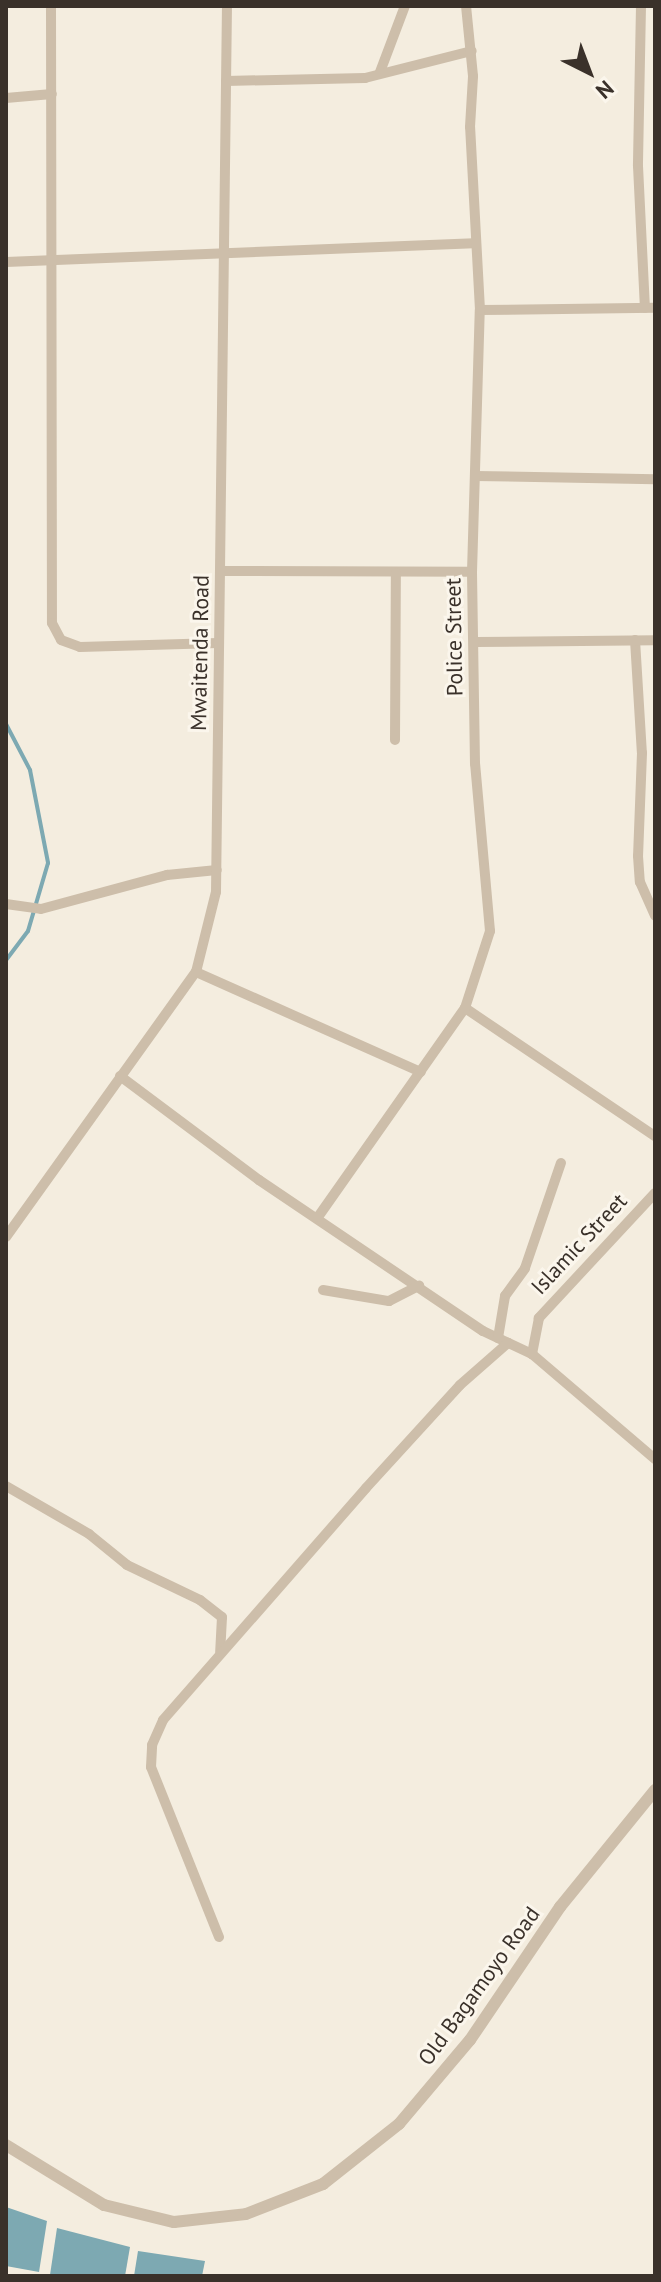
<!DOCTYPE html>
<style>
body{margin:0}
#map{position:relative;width:661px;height:2282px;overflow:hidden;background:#f4eddf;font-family:"PT Sans",sans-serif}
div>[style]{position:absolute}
.water>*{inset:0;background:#7da9b2}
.stream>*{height:4px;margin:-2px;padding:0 2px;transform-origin:2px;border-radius:2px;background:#7da9b2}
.minor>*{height:10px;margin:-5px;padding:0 5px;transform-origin:5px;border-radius:5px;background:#cdbeaa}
.tertiary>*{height:12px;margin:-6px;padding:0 6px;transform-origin:6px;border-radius:6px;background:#cdbeaa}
span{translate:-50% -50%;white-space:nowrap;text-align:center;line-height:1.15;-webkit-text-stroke:6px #fbf6ec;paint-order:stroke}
.street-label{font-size:22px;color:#3a312a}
.frame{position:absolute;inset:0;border:8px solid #3a312a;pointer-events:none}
.north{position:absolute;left:549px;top:32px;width:80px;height:80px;-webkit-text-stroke:6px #fbf6ec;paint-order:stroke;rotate:138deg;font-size:22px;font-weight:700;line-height:32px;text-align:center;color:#3a312a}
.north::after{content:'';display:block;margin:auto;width:28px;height:36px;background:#3a312a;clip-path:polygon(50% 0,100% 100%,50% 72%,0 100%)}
</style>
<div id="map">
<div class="water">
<div style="clip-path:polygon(6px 2207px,47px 2221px,39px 2272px,6px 2266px)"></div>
<div style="clip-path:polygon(57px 2228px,130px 2247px,125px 2276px,50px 2275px)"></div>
<div style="clip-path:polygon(138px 2251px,205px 2261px,202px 2276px,134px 2276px)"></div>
</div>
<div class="stream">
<div style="left:6px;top:724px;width:52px;rotate:62.4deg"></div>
<div style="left:30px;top:770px;width:95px;rotate:79deg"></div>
<div style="left:48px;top:863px;width:71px;rotate:106.4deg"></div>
<div style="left:28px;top:931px;width:36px;rotate:127deg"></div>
</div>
<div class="minor">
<div style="left:51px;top:6px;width:617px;rotate:89.91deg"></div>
<div style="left:52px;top:623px;width:19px;rotate:62deg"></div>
<div style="left:61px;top:640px;width:20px;rotate:20deg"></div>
<div style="left:80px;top:647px;width:138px;rotate:-1.7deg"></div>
<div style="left:641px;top:6px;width:160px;rotate:91.1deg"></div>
<div style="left:638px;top:166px;width:142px;rotate:87.2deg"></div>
<div style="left:380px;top:72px;width:71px;rotate:-69.3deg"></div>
<div style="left:226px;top:81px;width:139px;rotate:-1.2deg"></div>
<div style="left:365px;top:78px;width:110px;rotate:-14.2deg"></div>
<div style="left:6px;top:98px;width:46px;rotate:-5deg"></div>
<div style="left:6px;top:262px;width:468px;rotate:-2.3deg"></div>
<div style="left:480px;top:310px;width:175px;rotate:-0.7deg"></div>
<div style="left:475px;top:476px;width:180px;rotate:1deg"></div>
<div style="left:222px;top:571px;width:250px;rotate:0.2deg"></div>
<div style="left:635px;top:640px;width:113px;rotate:86.5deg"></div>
<div style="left:642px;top:753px;width:103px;rotate:92.2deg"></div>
<div style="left:638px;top:856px;width:26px;rotate:86deg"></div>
<div style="left:640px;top:882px;width:37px;rotate:66deg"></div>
<div style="left:476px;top:642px;width:179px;rotate:-0.6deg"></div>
<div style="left:395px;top:740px;width:167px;rotate:-89.7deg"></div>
<div style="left:6px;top:904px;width:35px;rotate:8deg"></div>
<div style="left:41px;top:909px;width:131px;rotate:-15.1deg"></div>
<div style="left:167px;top:875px;width:50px;rotate:-5.7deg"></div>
<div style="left:196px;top:972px;width:246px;rotate:24deg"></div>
<div style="left:465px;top:1008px;width:229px;rotate:34deg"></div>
<div style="left:120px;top:1076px;width:174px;rotate:36.8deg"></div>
<div style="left:259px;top:1180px;width:270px;rotate:34deg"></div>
<div style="left:483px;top:1331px;width:54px;rotate:25.1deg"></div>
<div style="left:655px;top:1193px;width:171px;rotate:132.9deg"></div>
<div style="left:539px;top:1318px;width:37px;rotate:101deg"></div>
<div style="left:532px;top:1354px;width:162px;rotate:40.5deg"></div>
<div style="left:318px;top:1217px;width:256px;rotate:-54.9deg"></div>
<div style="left:465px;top:1008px;width:81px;rotate:-72deg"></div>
<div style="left:490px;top:931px;width:168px;rotate:-95.1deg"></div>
<div style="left:475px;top:764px;width:192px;rotate:-90.9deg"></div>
<div style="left:472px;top:572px;width:262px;rotate:-88.3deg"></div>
<div style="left:480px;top:310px;width:183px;rotate:-93.1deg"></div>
<div style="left:470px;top:127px;width:51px;rotate:-86.6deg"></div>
<div style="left:473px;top:76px;width:70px;rotate:-95.7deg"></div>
<div style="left:6px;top:1237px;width:326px;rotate:-54.4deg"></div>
<div style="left:196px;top:972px;width:82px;rotate:-76deg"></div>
<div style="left:216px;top:892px;width:886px;rotate:-89.29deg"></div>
<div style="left:323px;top:1290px;width:67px;rotate:9.5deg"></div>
<div style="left:389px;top:1301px;width:34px;rotate:-27deg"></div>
<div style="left:498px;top:1338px;width:43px;rotate:-80.5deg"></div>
<div style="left:505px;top:1296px;width:34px;rotate:-54deg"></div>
<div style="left:525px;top:1268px;width:111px;rotate:-71.1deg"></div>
<div style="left:6px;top:1486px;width:96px;rotate:30deg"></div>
<div style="left:89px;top:1534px;width:49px;rotate:39.2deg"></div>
<div style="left:127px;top:1565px;width:81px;rotate:25.6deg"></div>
<div style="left:200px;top:1600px;width:28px;rotate:38deg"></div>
<div style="left:222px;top:1617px;width:35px;rotate:93deg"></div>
<div style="left:219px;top:1937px;width:183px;rotate:-111.8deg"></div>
<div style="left:151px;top:1767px;width:22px;rotate:-87deg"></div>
<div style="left:152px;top:1745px;width:27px;rotate:-66deg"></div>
<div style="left:163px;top:1720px;width:308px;rotate:-48.8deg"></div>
<div style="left:366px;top:1488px;width:139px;rotate:-47.6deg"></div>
<div style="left:460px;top:1385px;width:64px;rotate:-41.2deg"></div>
</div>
<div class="tertiary">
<div style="left:6px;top:2145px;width:115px;rotate:31.5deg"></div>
<div style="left:104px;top:2205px;width:72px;rotate:13.7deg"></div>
<div style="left:174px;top:2222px;width:72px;rotate:-6.3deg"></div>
<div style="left:246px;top:2214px;width:83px;rotate:-21.3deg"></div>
<div style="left:323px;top:2184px;width:97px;rotate:-38.3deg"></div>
<div style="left:399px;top:2124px;width:110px;rotate:-49.8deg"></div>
<div style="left:470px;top:2040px;width:161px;rotate:-55.9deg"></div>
<div style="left:560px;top:1907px;width:151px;rotate:-50.9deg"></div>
</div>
<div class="street-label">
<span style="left:454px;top:637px;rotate:-91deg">Police Street</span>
<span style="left:200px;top:653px;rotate:-89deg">Mwaitenda Road</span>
<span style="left:579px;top:1244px;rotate:-47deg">Islamic Street</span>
<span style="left:479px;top:1986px;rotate:-54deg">Old Bagamoyo Road</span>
</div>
<div class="frame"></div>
<div class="north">N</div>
</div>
